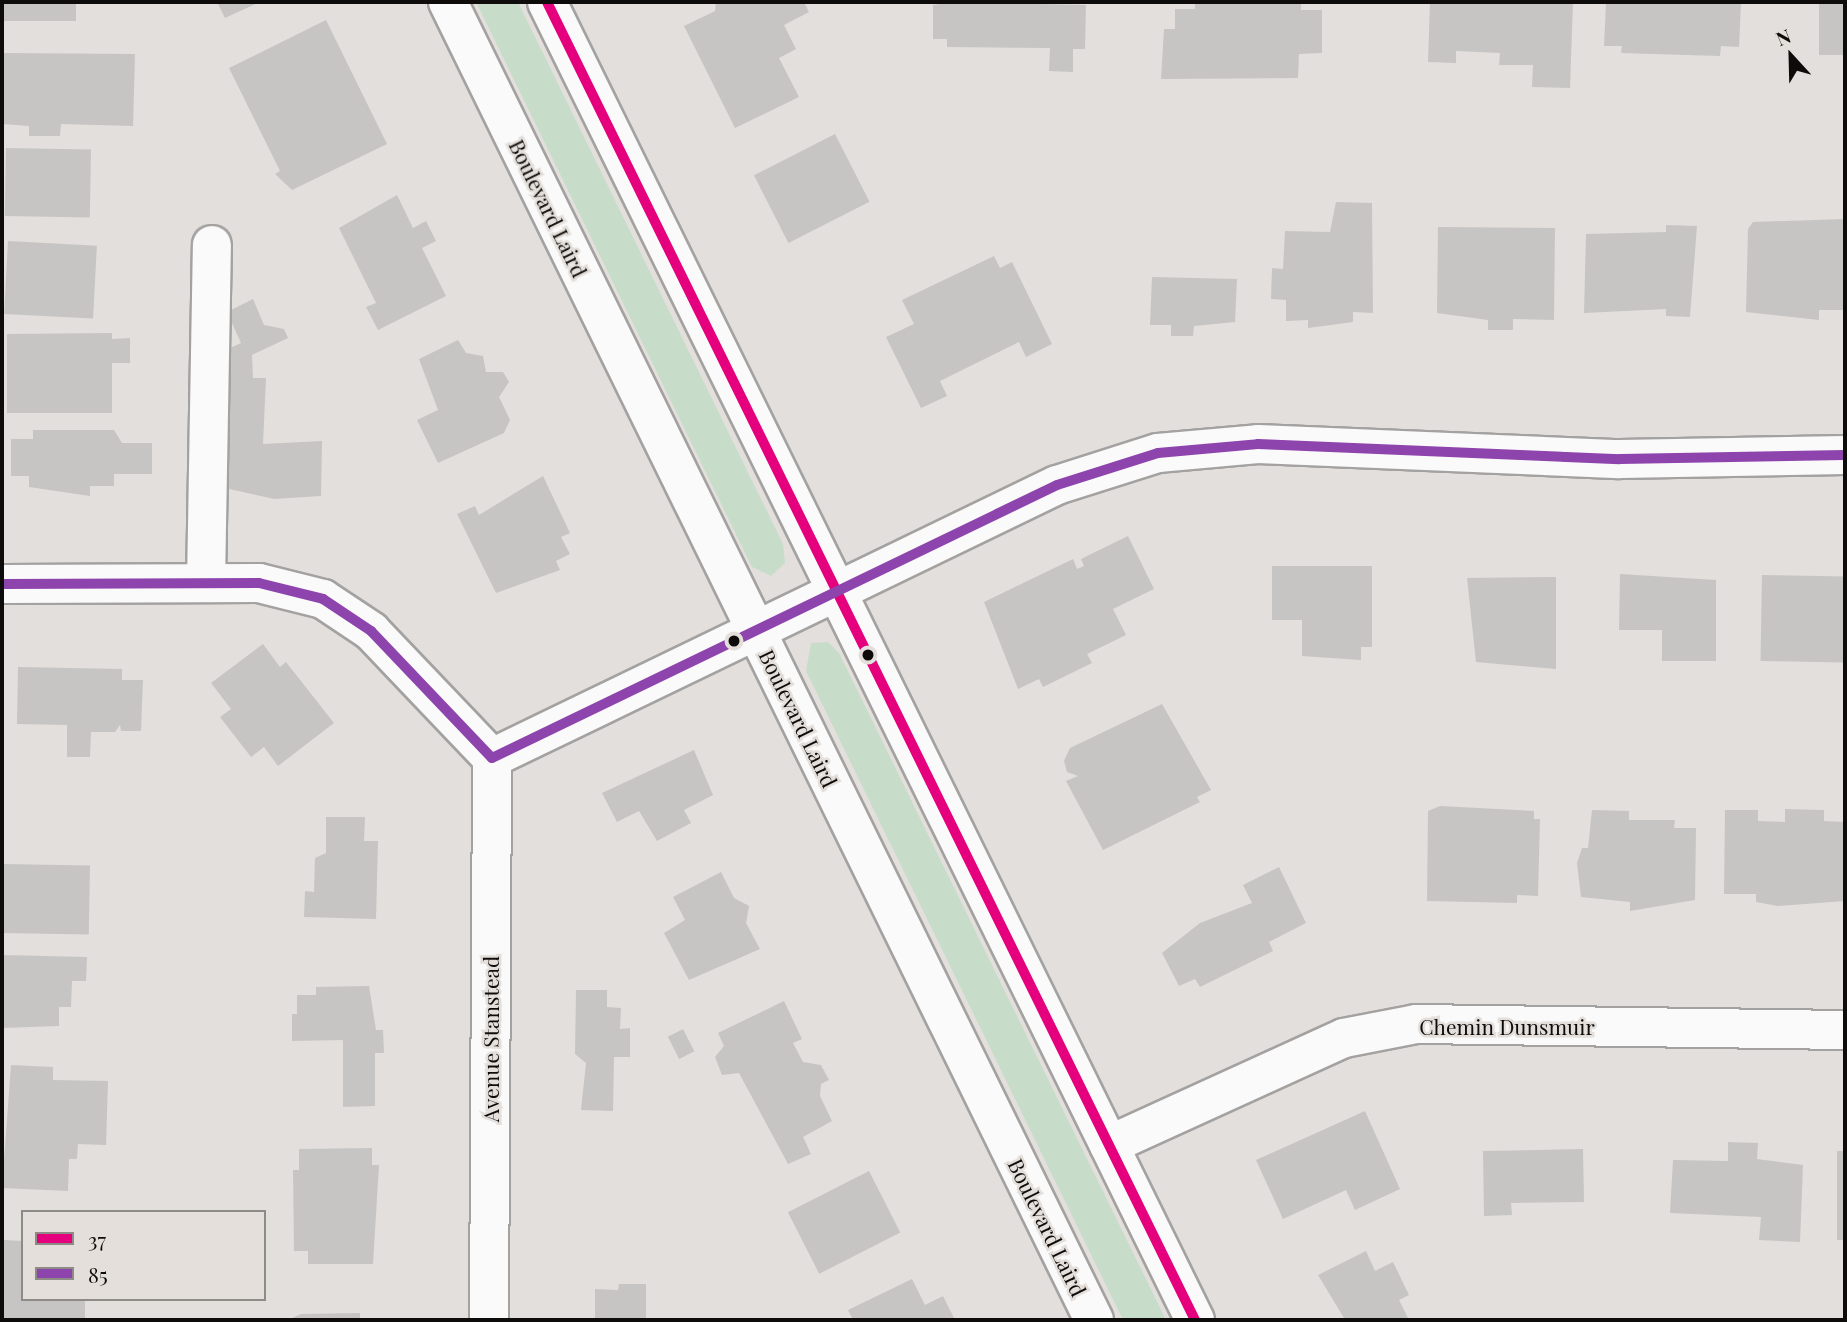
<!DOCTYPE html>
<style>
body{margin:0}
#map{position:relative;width:1847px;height:1322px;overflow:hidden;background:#e2dfdc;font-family:"Playfair Display",serif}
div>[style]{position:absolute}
.green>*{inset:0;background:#c8ddc9}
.building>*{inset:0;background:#c7c5c3;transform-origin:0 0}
.roads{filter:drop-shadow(2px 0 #a4a2a1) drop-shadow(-2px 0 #a4a2a1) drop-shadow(0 2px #a4a2a1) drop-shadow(0 -2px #a4a2a1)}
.minor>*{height:38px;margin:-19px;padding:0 19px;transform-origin:19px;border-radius:19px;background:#fbfafa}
.bus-1>*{height:10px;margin:-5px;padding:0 5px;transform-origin:5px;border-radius:5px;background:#e5007d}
.bus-2>*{height:10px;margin:-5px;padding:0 5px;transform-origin:5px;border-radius:5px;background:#8e44ad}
.dots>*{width:19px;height:19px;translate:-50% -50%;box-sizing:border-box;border:4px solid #e4dfda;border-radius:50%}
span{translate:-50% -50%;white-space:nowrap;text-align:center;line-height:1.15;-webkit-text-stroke:5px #e4dfda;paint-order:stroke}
.street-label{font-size:21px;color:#0e0c0b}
.frame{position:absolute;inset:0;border:4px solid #0e0c0b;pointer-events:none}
.legend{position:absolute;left:21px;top:1210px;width:245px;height:91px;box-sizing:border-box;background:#e4dfda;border:2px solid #8e8b87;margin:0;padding:9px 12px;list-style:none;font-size:21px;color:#0e0c0b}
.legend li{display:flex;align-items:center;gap:14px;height:35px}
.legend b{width:35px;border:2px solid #8e8b87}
.north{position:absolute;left:1756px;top:21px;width:70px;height:70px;-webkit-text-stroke:5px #e4dfda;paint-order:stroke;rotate:338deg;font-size:19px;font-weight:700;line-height:28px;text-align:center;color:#0e0c0b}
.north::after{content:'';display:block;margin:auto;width:24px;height:32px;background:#0e0c0b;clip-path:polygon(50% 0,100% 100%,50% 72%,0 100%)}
</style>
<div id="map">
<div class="green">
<div style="clip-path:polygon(476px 2px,518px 2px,783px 544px,785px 563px,771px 576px,752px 567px)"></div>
<div style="clip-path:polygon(828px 642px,839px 653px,1166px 1320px,1123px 1320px,806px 671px,811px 643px)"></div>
</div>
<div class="building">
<div style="left:2px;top:2px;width:74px;height:19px"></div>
<div style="clip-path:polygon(217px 2px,260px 2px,225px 18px)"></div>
<div style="clip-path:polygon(716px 2px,804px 2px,809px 12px,784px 25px,796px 49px,779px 58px,799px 97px,735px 128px,684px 26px,715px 11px)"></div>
<div style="clip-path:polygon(953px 2px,1086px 5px,1085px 49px,1073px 49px,1073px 72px,1049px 71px,1050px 48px,947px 47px,947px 39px,933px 39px,933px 5px)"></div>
<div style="clip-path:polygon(1195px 2px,1301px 2px,1301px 10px,1322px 10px,1322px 53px,1299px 54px,1298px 78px,1161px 79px,1164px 29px,1175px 29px,1175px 9px,1195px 9px)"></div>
<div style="clip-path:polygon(1430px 2px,1573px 2px,1570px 88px,1532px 87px,1533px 65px,1499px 65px,1500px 53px,1456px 51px,1456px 63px,1428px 62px)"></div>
<div style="clip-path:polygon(1741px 2px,1739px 47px,1721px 46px,1720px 56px,1621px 53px,1622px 46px,1604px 46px,1606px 3px)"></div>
<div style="left:1819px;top:2px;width:26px;height:53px"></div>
<div style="clip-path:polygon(326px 20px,387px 144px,292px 190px,275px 174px,280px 171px,229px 68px)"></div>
<div style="clip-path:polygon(2px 53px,135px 54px,133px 126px,61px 124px,60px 136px,29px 136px,29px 126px,2px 124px)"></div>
<div style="left:835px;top:134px;width:76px;height:91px;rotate:63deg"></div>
<div style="left:6px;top:148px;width:85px;height:68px;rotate:1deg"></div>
<div style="clip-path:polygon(397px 195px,413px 228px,426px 221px,436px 241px,422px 248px,446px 296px,378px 330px,366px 307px,376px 303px,339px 228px)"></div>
<div style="clip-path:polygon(1336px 202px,1372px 203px,1373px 313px,1353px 312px,1353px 322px,1308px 328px,1308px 320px,1286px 321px,1286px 300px,1271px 299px,1272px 268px,1283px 269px,1285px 231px,1330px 232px)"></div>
<div style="clip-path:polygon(1845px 219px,1845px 310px,1819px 310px,1819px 320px,1746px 312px,1748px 229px,1753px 222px)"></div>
<div style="clip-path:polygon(1666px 225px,1697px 226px,1690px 317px,1666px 316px,1666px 309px,1584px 313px,1586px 234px,1666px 232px)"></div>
<div style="clip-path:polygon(1438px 227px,1555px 228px,1554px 320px,1513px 319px,1513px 330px,1488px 330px,1488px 320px,1437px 313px)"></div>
<div style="left:8px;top:241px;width:89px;height:73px;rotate:3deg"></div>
<div style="clip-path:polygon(994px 256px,1000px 268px,1012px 262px,1052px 344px,1026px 357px,1019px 342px,940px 381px,947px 396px,921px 408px,886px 337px,914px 324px,902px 300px)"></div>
<div style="clip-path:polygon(1152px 277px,1237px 279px,1235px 322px,1194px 326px,1193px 336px,1171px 336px,1171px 325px,1150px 325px)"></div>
<div style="clip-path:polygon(253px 299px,264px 325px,284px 329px,288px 338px,252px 355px,253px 378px,266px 378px,263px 444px,322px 441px,321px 496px,274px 499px,225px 488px,226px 350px,241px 343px,227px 312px)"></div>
<div style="clip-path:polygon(112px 333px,112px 339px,130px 338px,130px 363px,112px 363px,112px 413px,7px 413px,7px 334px)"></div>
<div style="clip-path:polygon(458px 340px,466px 353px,483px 356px,486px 372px,503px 372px,509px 382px,499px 397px,510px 420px,504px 433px,438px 463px,417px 420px,438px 410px,419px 359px)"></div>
<div style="clip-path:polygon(33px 430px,114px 430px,122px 443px,152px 443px,152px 474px,114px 474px,114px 486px,90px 486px,90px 496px,29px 487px,29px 476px,11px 476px,11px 439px,33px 439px)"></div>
<div style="clip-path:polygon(543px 476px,570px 533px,561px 537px,570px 554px,556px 561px,560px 570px,496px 593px,457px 514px,475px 506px,479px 515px)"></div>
<div style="clip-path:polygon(1128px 536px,1154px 589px,1113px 609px,1126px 635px,1087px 654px,1092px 663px,1043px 687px,1039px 679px,1018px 689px,984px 602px,1073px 559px,1077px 569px,1084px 566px,1081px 559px)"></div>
<div style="clip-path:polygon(1272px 566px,1372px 566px,1372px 647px,1361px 647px,1361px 660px,1302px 656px,1302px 620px,1272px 620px)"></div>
<div style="clip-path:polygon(1620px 574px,1716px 580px,1716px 661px,1662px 661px,1662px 630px,1619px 630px)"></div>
<div style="left:1762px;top:575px;width:83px;height:86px;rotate:1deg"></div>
<div style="clip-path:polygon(1556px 577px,1556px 669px,1476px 662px,1467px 578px)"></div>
<div style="clip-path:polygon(263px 644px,280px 667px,286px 662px,334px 723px,278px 766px,264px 747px,251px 757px,220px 717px,231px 709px,211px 683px)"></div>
<div style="clip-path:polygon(18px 667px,122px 669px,122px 680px,143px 680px,141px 731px,121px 731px,120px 725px,115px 732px,91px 732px,90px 757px,67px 757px,67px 725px,17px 724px)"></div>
<div style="clip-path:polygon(1162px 704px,1211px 790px,1197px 797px,1200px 802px,1103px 850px,1066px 781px,1078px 776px,1067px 772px,1064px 761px,1070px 748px)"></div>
<div style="clip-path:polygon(694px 750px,713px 795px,684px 810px,691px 823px,657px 841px,639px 811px,617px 822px,602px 793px)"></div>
<div style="clip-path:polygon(1440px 806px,1534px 811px,1534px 819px,1540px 819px,1538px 896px,1517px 895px,1517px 903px,1427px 901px,1428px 811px)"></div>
<div style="clip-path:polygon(1785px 809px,1824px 810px,1824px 821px,1845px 822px,1845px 901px,1778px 906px,1756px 902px,1756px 894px,1724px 894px,1725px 810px,1758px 810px,1758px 821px,1785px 822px)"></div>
<div style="clip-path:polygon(1592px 810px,1629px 811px,1629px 820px,1675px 820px,1674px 828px,1696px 828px,1695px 900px,1630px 911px,1630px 902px,1581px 897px,1577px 863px,1582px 848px,1588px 848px)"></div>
<div style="clip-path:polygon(326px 817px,365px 817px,364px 841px,378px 841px,376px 919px,304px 917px,305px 891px,314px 892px,315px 858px,326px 853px)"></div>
<div style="left:2px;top:864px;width:88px;height:69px;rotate:1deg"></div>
<div style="clip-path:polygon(1279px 867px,1306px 923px,1269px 942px,1273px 951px,1200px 987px,1195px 979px,1179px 986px,1162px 953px,1200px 923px,1252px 903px,1243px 885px)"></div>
<div style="clip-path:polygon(721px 872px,734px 898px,749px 906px,746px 923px,760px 949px,689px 980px,664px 933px,685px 920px,673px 897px)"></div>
<div style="clip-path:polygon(2px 955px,87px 957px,86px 981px,72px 981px,71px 1007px,59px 1007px,59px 1026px,2px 1028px)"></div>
<div style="clip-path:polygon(369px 986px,376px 1030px,383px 1030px,384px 1053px,375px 1053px,375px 1106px,343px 1107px,343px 1040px,292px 1041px,292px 1014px,297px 1014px,297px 995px,316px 995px,316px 987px)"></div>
<div style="clip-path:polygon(576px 990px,607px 990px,607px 1007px,621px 1008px,620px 1029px,630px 1028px,630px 1057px,614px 1057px,613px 1111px,581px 1110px,586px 1063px,575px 1054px)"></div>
<div style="clip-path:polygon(784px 1001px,802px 1039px,793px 1043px,803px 1062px,821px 1065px,829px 1080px,821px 1084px,820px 1096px,832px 1121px,803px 1137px,811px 1154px,788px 1164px,739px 1073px,722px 1075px,715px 1057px,724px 1046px,718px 1033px)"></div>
<div style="left:683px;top:1029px;width:25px;height:17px;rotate:63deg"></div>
<div style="clip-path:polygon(11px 1065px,53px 1067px,53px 1080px,108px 1081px,106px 1145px,78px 1144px,77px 1159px,69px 1159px,68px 1191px,2px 1188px)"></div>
<div style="clip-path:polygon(1365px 1111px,1400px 1189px,1355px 1210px,1346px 1190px,1283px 1219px,1256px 1160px)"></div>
<div style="clip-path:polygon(1728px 1142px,1758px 1143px,1757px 1159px,1803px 1165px,1800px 1242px,1759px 1240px,1761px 1217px,1670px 1213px,1673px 1160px,1728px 1161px)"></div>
<div style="clip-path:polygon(372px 1148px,372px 1165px,379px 1165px,373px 1264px,308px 1264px,308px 1251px,294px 1251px,293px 1170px,299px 1170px,299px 1149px)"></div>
<div style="clip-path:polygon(1583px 1149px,1584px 1202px,1511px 1203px,1512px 1215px,1484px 1216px,1483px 1151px)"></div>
<div style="left:1837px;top:1151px;width:8px;height:89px"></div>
<div style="left:869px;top:1171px;width:69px;height:91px;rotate:63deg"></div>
<div style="clip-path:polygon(4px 1240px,23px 1241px,23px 1299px,85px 1299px,85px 1320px,2px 1320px)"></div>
<div style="clip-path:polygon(1366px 1251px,1375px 1271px,1393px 1262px,1409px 1295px,1399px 1300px,1409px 1320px,1338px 1320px,1344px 1318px,1318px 1275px)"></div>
<div style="clip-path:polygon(912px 1279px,925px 1305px,943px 1296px,955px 1320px,853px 1320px,848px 1310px)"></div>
<div style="clip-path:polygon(619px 1284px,646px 1284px,646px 1320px,595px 1320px,595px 1289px,618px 1290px)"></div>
<div style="clip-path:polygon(360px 1313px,360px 1320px,288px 1320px,301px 1314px)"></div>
</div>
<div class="roads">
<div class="minor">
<div style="left:448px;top:2px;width:1468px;rotate:63.89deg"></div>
<div style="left:547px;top:2px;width:1469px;rotate:63.82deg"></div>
<div style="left:206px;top:583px;width:338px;rotate:-89deg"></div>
<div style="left:2px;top:584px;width:257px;rotate:-0.2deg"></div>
<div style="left:259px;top:583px;width:66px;rotate:14deg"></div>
<div style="left:323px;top:599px;width:58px;rotate:33.7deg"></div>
<div style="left:371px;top:631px;width:175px;rotate:46.4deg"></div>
<div style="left:492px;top:758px;width:627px;rotate:-25.79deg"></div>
<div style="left:1057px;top:485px;width:106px;rotate:-17.6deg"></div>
<div style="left:1158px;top:453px;width:100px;rotate:-5.1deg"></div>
<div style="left:1258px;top:444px;width:362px;rotate:2.4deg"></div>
<div style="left:1620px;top:459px;width:225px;rotate:-1deg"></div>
<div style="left:1109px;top:1145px;width:258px;rotate:-24.5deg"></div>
<div style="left:1344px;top:1038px;width:73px;rotate:-11deg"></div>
<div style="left:1416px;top:1024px;width:429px;rotate:0.8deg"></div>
<div style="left:489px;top:1320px;width:562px;rotate:-89.69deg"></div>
</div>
</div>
<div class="bus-1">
<div style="left:547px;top:2px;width:1469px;rotate:63.82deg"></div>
</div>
<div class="bus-2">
<div style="left:2px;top:584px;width:257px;rotate:-0.2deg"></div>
<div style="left:259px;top:583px;width:66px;rotate:14deg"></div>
<div style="left:323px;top:599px;width:58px;rotate:33.7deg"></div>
<div style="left:371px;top:631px;width:175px;rotate:46.4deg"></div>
<div style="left:492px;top:758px;width:627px;rotate:-25.79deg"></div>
<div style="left:1057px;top:485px;width:106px;rotate:-17.6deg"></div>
<div style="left:1158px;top:453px;width:100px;rotate:-5.1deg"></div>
<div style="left:1258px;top:444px;width:362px;rotate:2.4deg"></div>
<div style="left:1620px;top:459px;width:225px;rotate:-1deg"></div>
</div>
<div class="dots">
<div style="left:734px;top:641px;background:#0e0c0b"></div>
<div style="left:868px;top:655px;background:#0e0c0b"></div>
</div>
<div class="street-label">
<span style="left:549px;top:208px;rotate:64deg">Boulevard Laird</span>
<span style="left:799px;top:718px;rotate:64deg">Boulevard Laird</span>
<span style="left:1507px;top:1026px">Chemin Dunsmuir</span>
<span style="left:490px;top:1039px;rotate:-90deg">Avenue Stanstead</span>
<span style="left:1048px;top:1227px;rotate:64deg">Boulevard Laird</span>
</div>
<div class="frame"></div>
<ul class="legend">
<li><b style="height:9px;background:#e5007d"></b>37</li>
<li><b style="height:9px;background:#8e44ad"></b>85</li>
</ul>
<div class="north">N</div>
</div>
